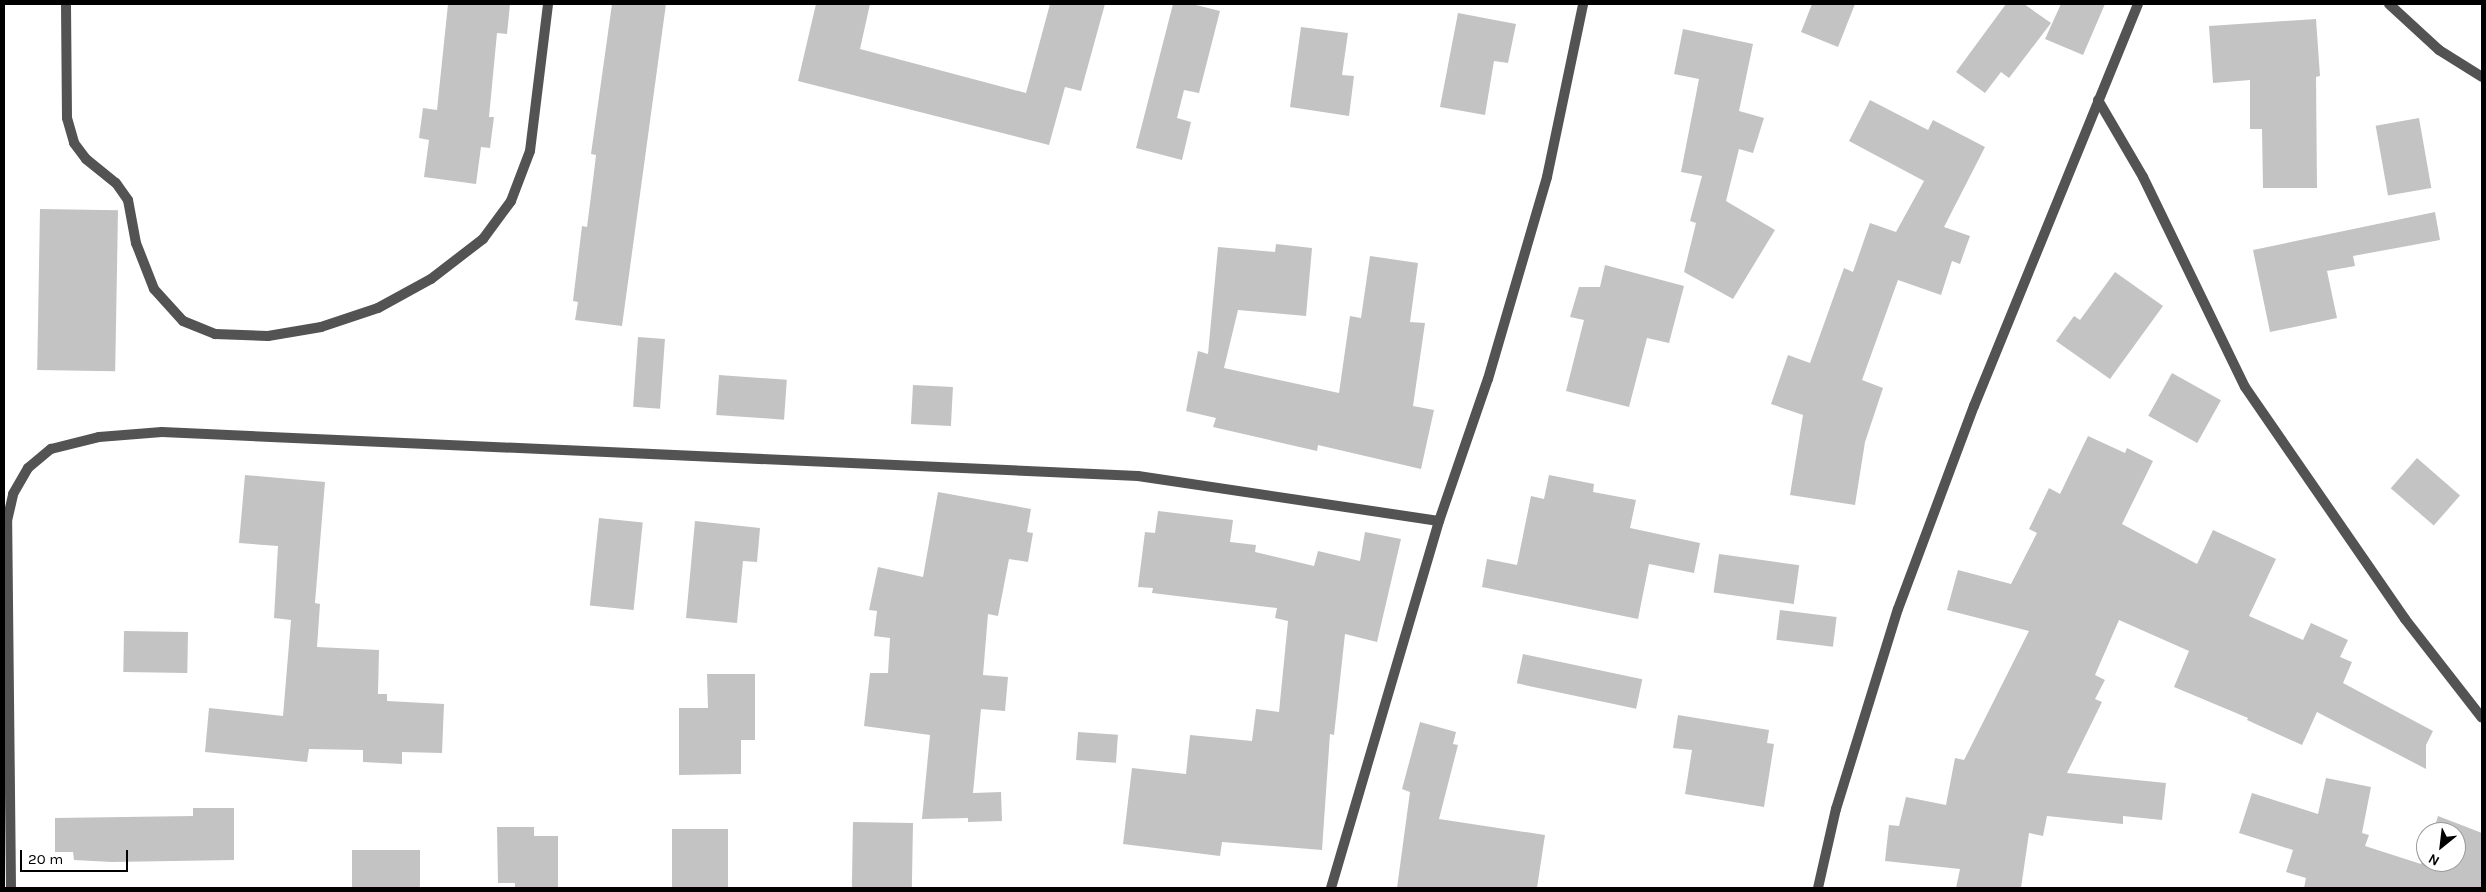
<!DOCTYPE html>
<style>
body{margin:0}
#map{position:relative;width:2486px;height:892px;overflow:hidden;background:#fff;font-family:Karla,sans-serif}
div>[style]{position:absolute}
.building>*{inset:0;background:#c3c3c3;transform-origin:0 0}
.street>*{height:10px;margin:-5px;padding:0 5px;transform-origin:5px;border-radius:5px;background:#535353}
span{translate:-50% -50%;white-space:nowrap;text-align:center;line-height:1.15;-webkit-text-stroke:4.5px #fff;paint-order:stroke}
.frame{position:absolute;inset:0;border:5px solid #000;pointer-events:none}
.north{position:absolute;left:2416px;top:822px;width:50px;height:50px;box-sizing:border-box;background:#fff;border:1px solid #999;border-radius:50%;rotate:209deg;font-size:14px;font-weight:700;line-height:20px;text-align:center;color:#000}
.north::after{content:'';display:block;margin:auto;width:18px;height:22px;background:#000;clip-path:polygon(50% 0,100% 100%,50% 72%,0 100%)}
.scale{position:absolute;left:20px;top:850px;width:108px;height:22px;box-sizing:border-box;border:2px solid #000;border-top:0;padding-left:6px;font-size:15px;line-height:18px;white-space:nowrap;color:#000;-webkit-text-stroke:4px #fff;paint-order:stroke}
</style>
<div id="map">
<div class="building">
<div style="clip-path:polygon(448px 4px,510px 4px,507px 34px,497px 33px,489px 117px,494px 117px,490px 148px,481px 147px,476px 184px,424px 177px,429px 140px,419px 138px,423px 108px,437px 110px)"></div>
<div style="clip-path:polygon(612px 4px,666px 4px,622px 326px,575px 320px,578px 302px,573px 301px,582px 226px,587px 227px,594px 172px,596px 155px,591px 154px)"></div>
<div style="clip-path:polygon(816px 4px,870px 4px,860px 49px,1026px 93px,1050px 4px,1105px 4px,1081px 91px,1065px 87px,1049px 145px,798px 81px)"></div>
<div style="clip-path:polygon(1173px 4px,1192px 4px,1220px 11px,1199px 93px,1184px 90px,1177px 118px,1191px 122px,1182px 160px,1136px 148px)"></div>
<div style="clip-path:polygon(1812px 4px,1855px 4px,1838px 47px,1801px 32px)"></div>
<div style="clip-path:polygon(2006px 4px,2024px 4px,2051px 23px,2009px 78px,2001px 72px,1985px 93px,1956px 72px)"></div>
<div style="clip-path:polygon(2061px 4px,2105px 4px,2083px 55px,2045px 39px)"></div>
<div style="clip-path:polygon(1458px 13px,1516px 24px,1508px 63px,1494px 61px,1485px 115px,1440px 107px)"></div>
<div style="clip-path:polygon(2316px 19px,2320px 76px,2316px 77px,2317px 188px,2263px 188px,2262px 129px,2250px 129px,2250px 80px,2213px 83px,2209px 26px)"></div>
<div style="clip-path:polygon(1301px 27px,1348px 33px,1342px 75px,1354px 76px,1349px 116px,1290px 107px)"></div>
<div style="clip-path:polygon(1683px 29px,1753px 44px,1739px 111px,1764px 118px,1753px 153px,1739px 149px,1726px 201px,1775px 230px,1733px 299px,1684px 272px,1696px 223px,1690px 221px,1702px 176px,1681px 172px,1699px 79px,1674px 74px)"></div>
<div style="clip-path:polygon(1870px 100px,1928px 130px,1933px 120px,1985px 147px,1944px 227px,1970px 236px,1960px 264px,1952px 261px,1941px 295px,1898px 280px,1862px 380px,1883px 388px,1865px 442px,1855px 505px,1790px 495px,1803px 415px,1771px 404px,1788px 355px,1810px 363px,1844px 268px,1853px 272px,1870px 223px,1896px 232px,1924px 181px,1849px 141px)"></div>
<div style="left:2419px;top:118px;width:71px;height:44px;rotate:80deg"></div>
<div style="left:40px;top:209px;width:78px;height:161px;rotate:1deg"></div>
<div style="clip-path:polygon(2435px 212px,2440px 240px,2353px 256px,2355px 266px,2327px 271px,2337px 318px,2270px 332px,2253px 250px)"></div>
<div style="clip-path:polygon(1276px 244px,1312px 248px,1306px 316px,1238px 310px,1224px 368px,1339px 393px,1350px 316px,1361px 318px,1370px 256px,1418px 263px,1410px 322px,1425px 323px,1413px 406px,1434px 410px,1421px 469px,1318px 445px,1317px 451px,1213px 427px,1216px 418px,1186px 411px,1198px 351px,1208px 354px,1218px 247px,1275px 252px)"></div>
<div style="clip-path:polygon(1605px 265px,1684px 286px,1669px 343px,1647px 338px,1629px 407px,1566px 391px,1584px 320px,1570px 317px,1579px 287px,1600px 287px)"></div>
<div style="clip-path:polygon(2115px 272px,2163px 306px,2110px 379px,2056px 341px,2074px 316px,2080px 320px)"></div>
<div style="left:638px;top:337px;width:27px;height:70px;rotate:4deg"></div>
<div style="left:2172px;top:373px;width:56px;height:49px;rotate:29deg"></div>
<div style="left:719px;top:375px;width:68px;height:40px;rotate:4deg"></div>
<div style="left:913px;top:385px;width:40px;height:39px;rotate:3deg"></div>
<div style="clip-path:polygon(2088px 436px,2125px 453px,2127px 448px,2153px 461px,2122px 524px,2197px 564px,2213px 530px,2276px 559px,2249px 616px,2303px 640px,2311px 623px,2348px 640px,2340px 657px,2352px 662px,2343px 683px,2433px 731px,2426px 745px,2426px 769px,2317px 712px,2302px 745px,2247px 720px,2248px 718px,2174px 687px,2189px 651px,2119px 620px,2095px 675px,2105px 680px,2095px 699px,2102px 702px,2067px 773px,2166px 783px,2162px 820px,2123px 816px,2123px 824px,2047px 816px,2043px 836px,2029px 833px,2021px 888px,1956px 888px,1960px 869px,1885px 861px,1889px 825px,1899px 826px,1906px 797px,1946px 805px,1955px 758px,1964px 760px,2029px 631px,1947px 610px,1958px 570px,2011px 584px,2037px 533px,2029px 529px,2049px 488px,2060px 494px)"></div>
<div style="left:2417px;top:458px;width:57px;height:40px;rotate:41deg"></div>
<div style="clip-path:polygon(245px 475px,325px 482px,315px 603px,320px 604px,317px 647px,379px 650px,378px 694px,387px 694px,387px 701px,444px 704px,442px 753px,402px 752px,402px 764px,363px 762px,363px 750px,309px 749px,307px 762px,205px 752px,209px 708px,283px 716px,291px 620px,274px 618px,278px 546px,239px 543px)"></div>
<div style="clip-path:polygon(1549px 475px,1594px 484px,1593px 492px,1636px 500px,1630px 528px,1700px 543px,1694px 573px,1649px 564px,1638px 619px,1482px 587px,1487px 559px,1517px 565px,1531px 496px,1544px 499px)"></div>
<div style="clip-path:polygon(938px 492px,1031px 509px,1027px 532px,1033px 533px,1028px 562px,1009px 559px,998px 616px,988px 614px,983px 675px,1008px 677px,1005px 711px,981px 709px,973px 793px,1001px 792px,1002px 821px,968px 822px,968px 818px,922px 819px,930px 735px,864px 726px,870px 673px,888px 673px,890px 638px,874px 636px,877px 611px,869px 610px,878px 567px,923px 577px)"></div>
<div style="clip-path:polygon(1158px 511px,1233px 520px,1230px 542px,1256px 545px,1255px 552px,1314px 566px,1318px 551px,1360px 561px,1365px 532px,1401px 539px,1377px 642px,1345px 634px,1334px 735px,1330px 734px,1322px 850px,1222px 842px,1220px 856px,1123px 844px,1132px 768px,1186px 774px,1190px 735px,1252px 741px,1256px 709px,1279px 712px,1288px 621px,1275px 618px,1277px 608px,1152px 593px,1153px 588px,1138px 587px,1145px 532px,1155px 533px)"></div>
<div style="left:599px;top:518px;width:44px;height:88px;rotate:6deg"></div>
<div style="clip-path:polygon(695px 521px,760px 528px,757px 562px,743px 561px,737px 623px,686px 618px)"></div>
<div style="left:1719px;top:554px;width:81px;height:39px;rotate:8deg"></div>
<div style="left:1780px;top:610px;width:57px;height:30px;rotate:7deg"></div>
<div style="left:124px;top:631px;width:64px;height:41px;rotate:1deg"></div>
<div style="left:1523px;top:654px;width:122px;height:30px;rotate:12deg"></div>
<div style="clip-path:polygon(707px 674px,755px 674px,755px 740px,741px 740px,741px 774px,679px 775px,679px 708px,708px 708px)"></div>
<div style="clip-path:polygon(1678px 715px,1769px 730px,1767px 743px,1774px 744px,1764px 807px,1685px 794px,1692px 750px,1673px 748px)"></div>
<div style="clip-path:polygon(1420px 722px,1456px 732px,1453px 744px,1458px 745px,1439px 819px,1545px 835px,1537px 888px,1397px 888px,1410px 792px,1402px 789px)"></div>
<div style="left:1078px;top:732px;width:40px;height:28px;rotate:4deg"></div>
<div style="clip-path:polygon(2326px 778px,2371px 787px,2362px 833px,2369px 835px,2365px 846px,2421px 864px,2426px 850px,2426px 862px,2456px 862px,2456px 832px,2433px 832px,2438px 816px,2482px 833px,2482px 888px,2304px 888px,2306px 878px,2286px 872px,2293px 850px,2239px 833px,2252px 793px,2318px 814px)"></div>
<div style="clip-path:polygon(193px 808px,234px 808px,234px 860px,112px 862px,74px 860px,73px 852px,55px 852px,55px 818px,193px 816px)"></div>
<div style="left:853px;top:822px;width:60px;height:66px;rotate:1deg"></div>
<div style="clip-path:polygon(497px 827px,534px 827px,534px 836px,558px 836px,558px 888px,515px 888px,515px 883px,498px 883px)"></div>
<div style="left:672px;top:829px;width:56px;height:59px"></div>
<div style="left:352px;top:850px;width:68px;height:38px"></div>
</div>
<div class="street">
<div style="left:66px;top:4px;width:114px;rotate:89.5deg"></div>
<div style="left:67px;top:118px;width:26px;rotate:74deg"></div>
<div style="left:74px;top:143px;width:20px;rotate:53deg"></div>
<div style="left:86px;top:159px;width:38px;rotate:39deg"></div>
<div style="left:116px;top:183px;width:21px;rotate:55deg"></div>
<div style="left:128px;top:200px;width:44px;rotate:79.5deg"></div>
<div style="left:136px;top:243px;width:49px;rotate:68.6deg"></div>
<div style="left:154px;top:289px;width:43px;rotate:47.8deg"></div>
<div style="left:183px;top:321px;width:35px;rotate:22deg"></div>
<div style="left:215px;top:334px;width:53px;rotate:2.2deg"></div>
<div style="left:268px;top:336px;width:54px;rotate:-9.6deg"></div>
<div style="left:321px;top:327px;width:60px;rotate:-18.4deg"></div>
<div style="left:378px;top:308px;width:60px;rotate:-28.7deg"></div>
<div style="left:431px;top:279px;width:66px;rotate:-37.6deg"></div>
<div style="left:483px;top:239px;width:47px;rotate:-53.6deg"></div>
<div style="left:511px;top:201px;width:53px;rotate:-69.2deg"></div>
<div style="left:530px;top:151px;width:148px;rotate:-83deg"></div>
<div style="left:2389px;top:4px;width:68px;rotate:42.6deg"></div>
<div style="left:2439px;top:50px;width:51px;rotate:32.1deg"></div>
<div style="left:2098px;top:100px;width:89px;rotate:59.7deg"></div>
<div style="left:2143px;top:177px;width:233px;rotate:64.1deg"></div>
<div style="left:2245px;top:387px;width:282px;rotate:55.4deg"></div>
<div style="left:2405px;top:619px;width:125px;rotate:52.1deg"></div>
<div style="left:11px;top:888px;width:367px;rotate:-90.6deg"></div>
<div style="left:7px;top:521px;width:28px;rotate:-77deg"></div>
<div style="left:13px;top:494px;width:30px;rotate:-60deg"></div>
<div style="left:28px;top:468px;width:30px;rotate:-40deg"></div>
<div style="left:51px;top:449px;width:49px;rotate:-14deg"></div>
<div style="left:99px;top:437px;width:63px;rotate:-4.5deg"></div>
<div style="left:162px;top:432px;width:977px;rotate:2.58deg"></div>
<div style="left:1138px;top:476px;width:304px;rotate:8.5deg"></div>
<div style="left:1331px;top:888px;width:383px;rotate:-73.6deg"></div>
<div style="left:1439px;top:521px;width:150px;rotate:-71deg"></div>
<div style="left:1488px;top:379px;width:210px;rotate:-73.7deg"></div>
<div style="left:1547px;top:177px;width:177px;rotate:-78.2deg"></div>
<div style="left:1818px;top:888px;width:81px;rotate:-77.2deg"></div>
<div style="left:1836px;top:809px;width:209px;rotate:-72.8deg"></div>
<div style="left:1898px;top:609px;width:217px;rotate:-69.5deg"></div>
<div style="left:1974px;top:406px;width:434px;rotate:-67.8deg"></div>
</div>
<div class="frame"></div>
<div class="north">N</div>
<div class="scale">20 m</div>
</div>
